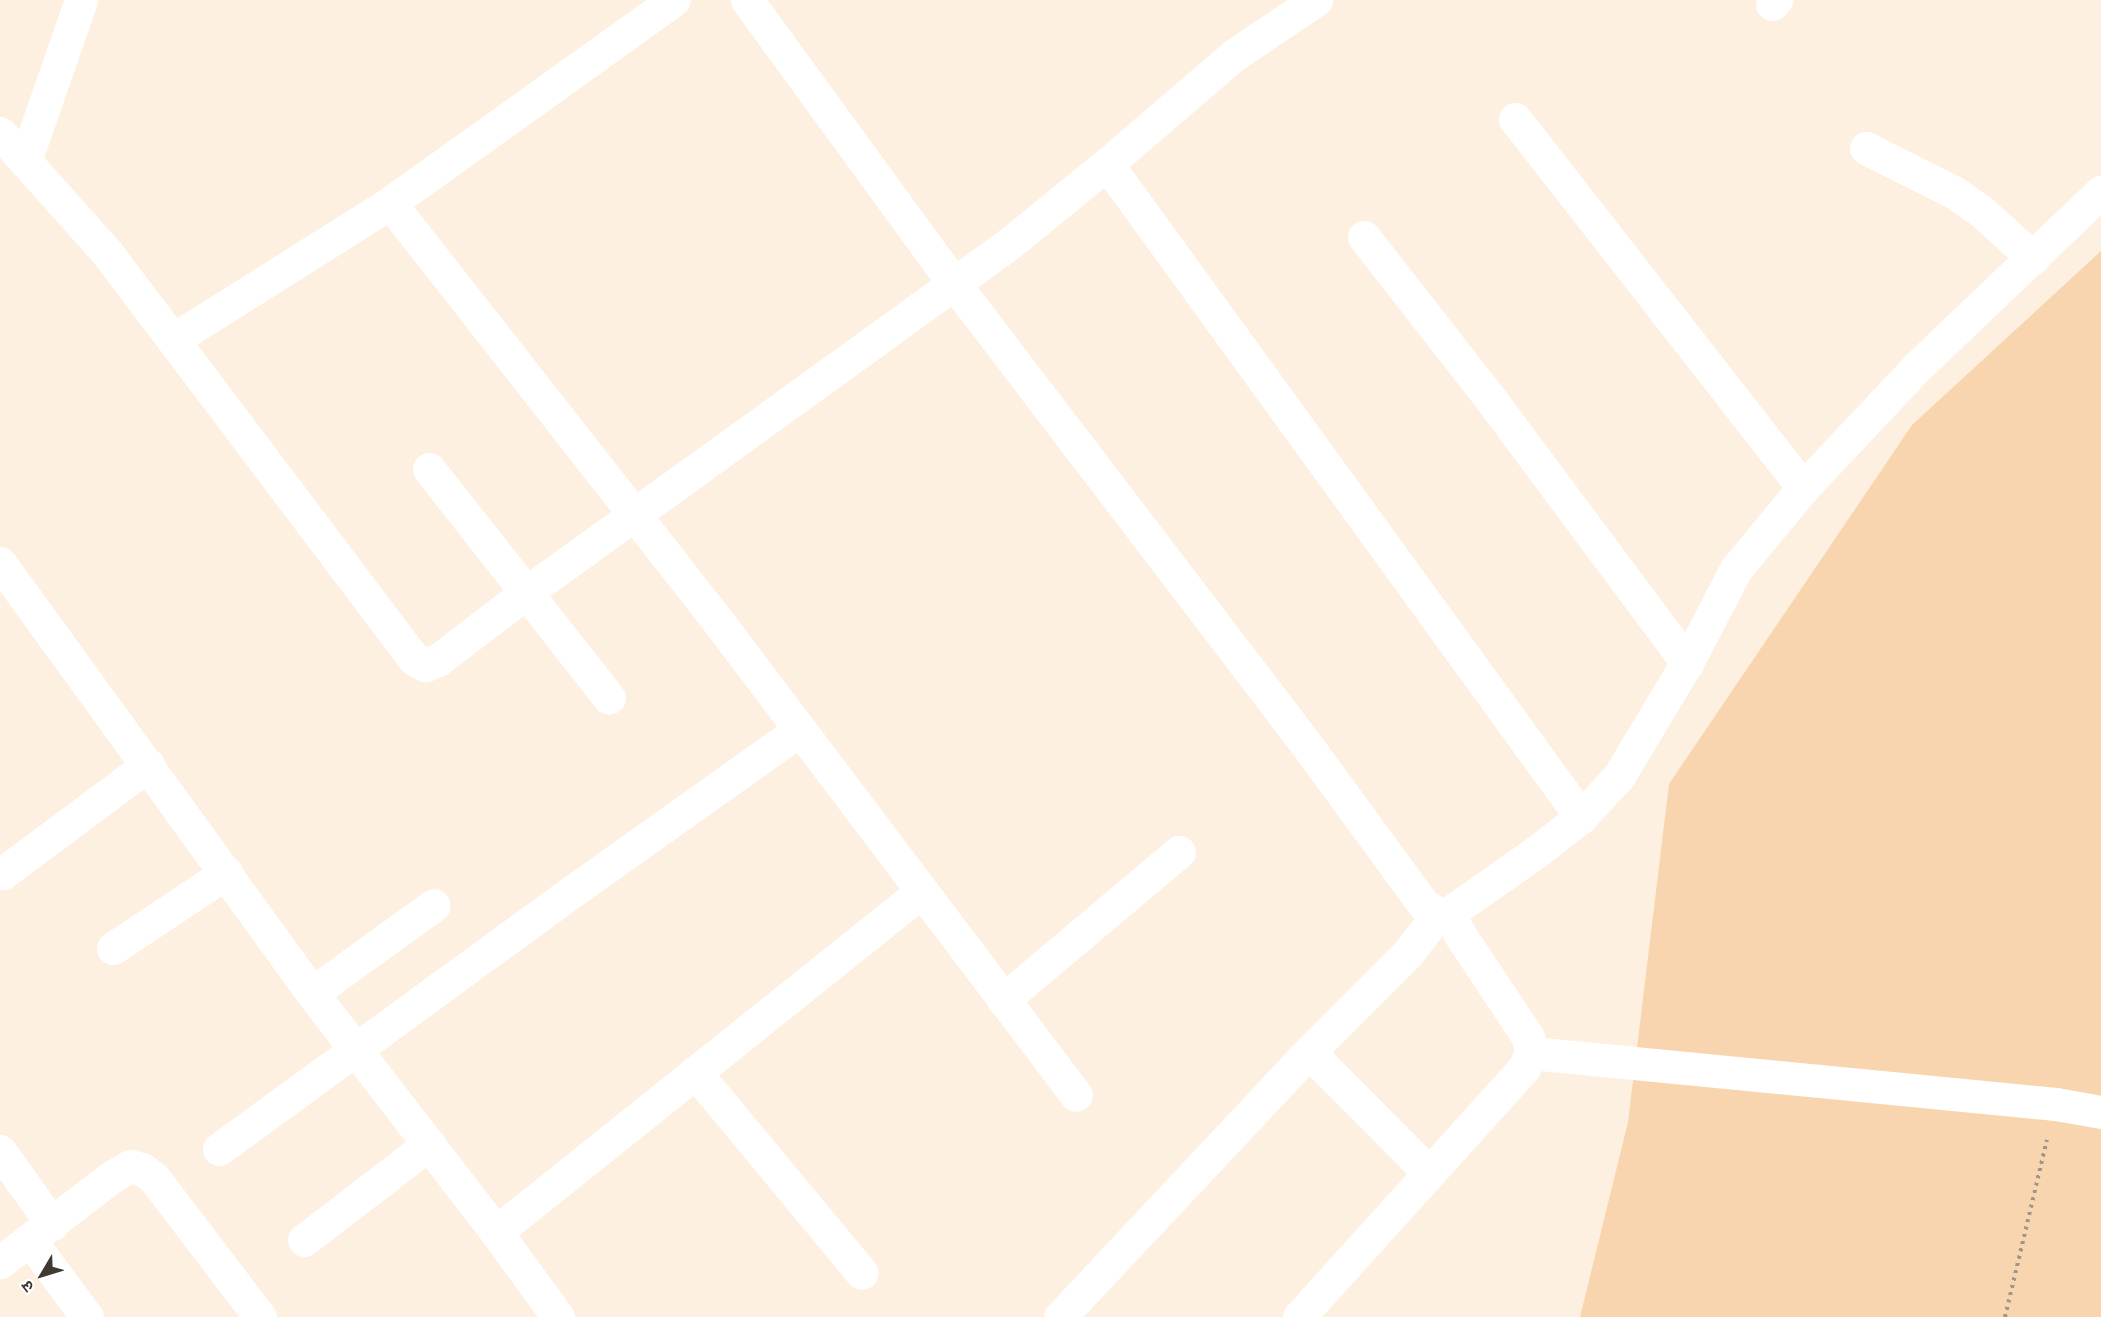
<!DOCTYPE html>
<meta charset="utf-8">
<style>
body{margin:0}
#map{position:relative;width:2101px;height:1317px;overflow:hidden;background:#fef0e1;font-family:"DejaVu Sans","Noto Sans Devanagari",sans-serif}
div>[style]{position:absolute}
.green>*{inset:0;background:#f8d5ae}
.path>*{height:4px;margin-top:-2px;transform-origin:0;background:repeating-linear-gradient(90deg,#9f958a 0 3px,transparent 0 7.5px)}
.minor>*{height:33px;margin:-16.5px;padding:0 16.5px;transform-origin:16.5px;border-radius:16.5px;background:#fff}
span{translate:-50% -50%;white-space:nowrap;text-align:center;line-height:1.15;-webkit-text-stroke:4.5px #fff;paint-order:stroke}
.north{position:absolute;left:12px;top:1245px;width:60px;height:60px;-webkit-text-stroke:4px #fff;paint-order:stroke;rotate:232deg;font-size:16px;font-weight:700;line-height:24px;text-align:center;color:#3f3932}
.north::after{content:'';display:block;margin:auto;width:21px;height:27px;background:#3f3932;clip-path:polygon(50% 0,100% 100%,50% 72%,0 100%)}
</style>
<div id="map">
<div class="green">
<div style="clip-path:polygon(2101px 251px,2101px 1317px,1580px 1317px,1628px 1122px,1669px 784px,1912px 425px)"></div>
</div>
<div class="path">
<div style="left:2005px;top:1317px;width:182px;rotate:-76.7deg"></div>
</div>
<div class="minor">
<div style="left:747px;top:0;width:349px;rotate:53.9deg"></div>
<div style="left:953px;top:282px;width:581px;rotate:52.62deg"></div>
<div style="left:1306px;top:744px;width:198px;rotate:53.8deg"></div>
<div style="left:1423px;top:904px;width:18px;rotate:34deg"></div>
<div style="left:1438px;top:914px;width:11px;rotate:-5deg"></div>
<div style="left:1449px;top:913px;width:16px;rotate:-35deg"></div>
<div style="left:1462px;top:904px;width:90px;rotate:-35.1deg"></div>
<div style="left:1536px;top:852px;width:57px;rotate:-37.9deg"></div>
<div style="left:1581px;top:817px;width:56px;rotate:-47.2deg"></div>
<div style="left:1619px;top:776px;width:132px;rotate:-59deg"></div>
<div style="left:1687px;top:663px;width:106px;rotate:-62.5deg"></div>
<div style="left:1736px;top:569px;width:105px;rotate:-50.4deg"></div>
<div style="left:1803px;top:488px;width:168px;rotate:-46.7deg"></div>
<div style="left:1918px;top:366px;width:253px;rotate:-43.6deg"></div>
<div style="left:1772px;top:4px;width:6px;rotate:-45deg"></div>
<div style="left:1515px;top:119px;width:468px;rotate:52deg"></div>
<div style="left:0;top:133px;width:162px;rotate:48.2deg"></div>
<div style="left:108px;top:254px;width:508px;rotate:52.93deg"></div>
<div style="left:414px;top:659px;width:13px;rotate:29deg"></div>
<div style="left:425px;top:665px;width:14px;rotate:-21deg"></div>
<div style="left:438px;top:660px;width:112px;rotate:-37.4deg"></div>
<div style="left:527px;top:592px;width:596px;rotate:-35.85deg"></div>
<div style="left:1010px;top:243px;width:125px;rotate:-39.2deg"></div>
<div style="left:1107px;top:164px;width:167px;rotate:-40.6deg"></div>
<div style="left:1234px;top:55px;width:99px;rotate:-33.9deg"></div>
<div style="left:1866px;top:148px;width:100px;rotate:26.8deg"></div>
<div style="left:1955px;top:193px;width:32px;rotate:35deg"></div>
<div style="left:1981px;top:211px;width:70px;rotate:42.1deg"></div>
<div style="left:25px;top:161px;width:170px;rotate:-70.8deg"></div>
<div style="left:1107px;top:164px;width:807px;rotate:54.02deg"></div>
<div style="left:390px;top:203px;width:525px;rotate:51.89deg"></div>
<div style="left:714px;top:616px;width:600px;rotate:52.92deg"></div>
<div style="left:1364px;top:237px;width:208px;rotate:52deg"></div>
<div style="left:1492px;top:401px;width:327px;rotate:53.3deg"></div>
<div style="left:174px;top:339px;width:255px;rotate:-32.2deg"></div>
<div style="left:390px;top:203px;width:349px;rotate:-35.6deg"></div>
<div style="left:429px;top:469px;width:291px;rotate:51.8deg"></div>
<div style="left:0;top:563px;width:531px;rotate:54.04deg"></div>
<div style="left:312px;top:993px;width:302px;rotate:52.4deg"></div>
<div style="left:496px;top:1232px;width:105px;rotate:53.9deg"></div>
<div style="left:3px;top:873px;width:181px;rotate:-36.7deg"></div>
<div style="left:113px;top:948px;width:136px;rotate:-33.6deg"></div>
<div style="left:312px;top:993px;width:150px;rotate:-35.8deg"></div>
<div style="left:1003px;top:1000px;width:230px;rotate:-40.1deg"></div>
<div style="left:1309px;top:1052px;width:170px;rotate:45.2deg"></div>
<div style="left:1531px;top:1053px;width:527px;rotate:5.55deg"></div>
<div style="left:2056px;top:1104px;width:46px;rotate:10.1deg"></div>
<div style="left:695px;top:1072px;width:261px;rotate:50.3deg"></div>
<div style="left:219px;top:1149px;width:426px;rotate:-36.1deg"></div>
<div style="left:563px;top:898px;width:290px;rotate:-35.4deg"></div>
<div style="left:0;top:1151px;width:90px;rotate:54.5deg"></div>
<div style="left:496px;top:1232px;width:544px;rotate:-38.66deg"></div>
<div style="left:30px;top:1240px;width:96px;rotate:53.5deg"></div>
<div style="left:304px;top:1240px;width:158px;rotate:-37.5deg"></div>
<div style="left:0;top:1262px;width:142px;rotate:-37.3deg"></div>
<div style="left:113px;top:1176px;width:20px;rotate:-30deg"></div>
<div style="left:130px;top:1166px;width:12px;rotate:14deg"></div>
<div style="left:142px;top:1169px;width:15px;rotate:37deg"></div>
<div style="left:154px;top:1178px;width:175px;rotate:52.7deg"></div>
<div style="left:1060px;top:1317px;width:364px;rotate:-46.8deg"></div>
<div style="left:1309px;top:1052px;width:140px;rotate:-45deg"></div>
<div style="left:1408px;top:953px;width:49px;rotate:-52.4deg"></div>
<div style="left:1299px;top:1317px;width:336px;rotate:-47.9deg"></div>
<div style="left:1524px;top:1068px;width:17px;rotate:-65deg"></div>
<div style="left:1531px;top:1053px;width:16px;rotate:-101deg"></div>
<div style="left:1528px;top:1037px;width:125px;rotate:-123.6deg"></div>
<div style="left:1459px;top:933px;width:22px;rotate:-117deg"></div>
</div>
<div class="north">उ</div>
</div>
